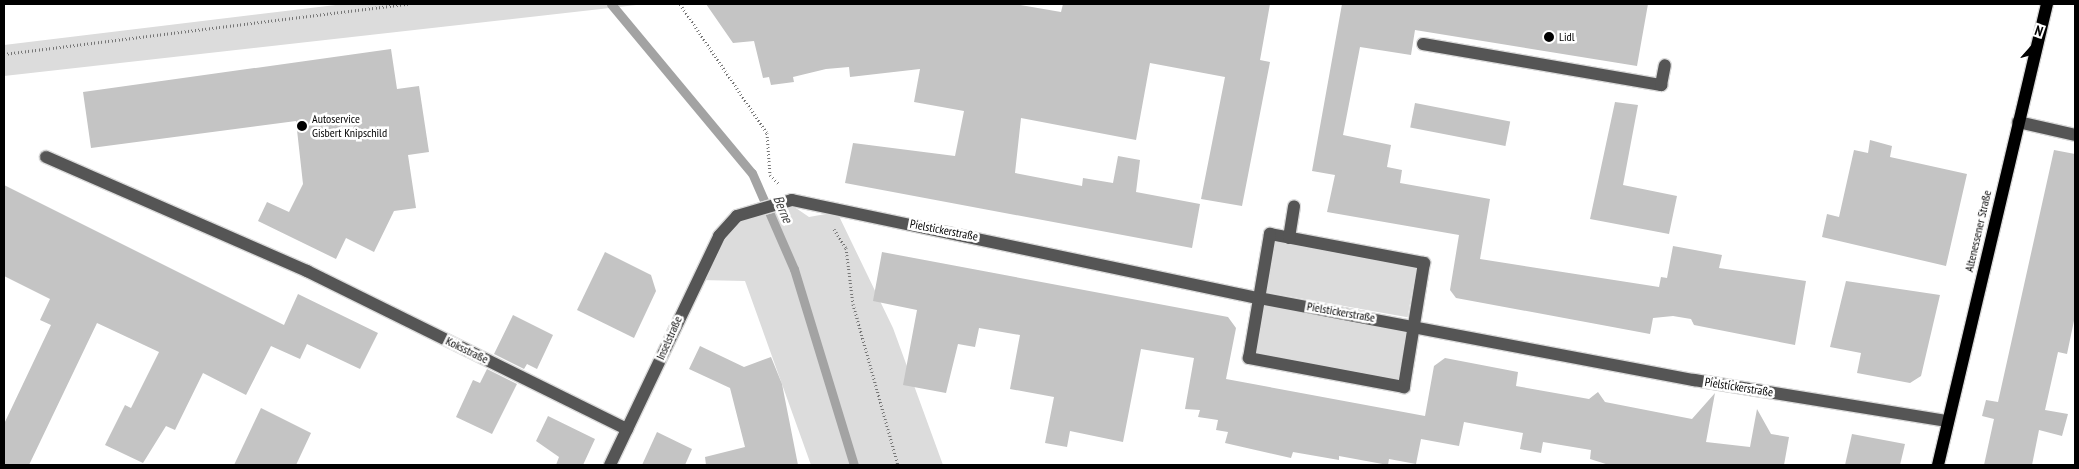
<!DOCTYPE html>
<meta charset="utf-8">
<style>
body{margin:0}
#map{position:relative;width:2079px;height:469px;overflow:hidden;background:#fff;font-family:"PT Sans Narrow",sans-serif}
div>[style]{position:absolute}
.green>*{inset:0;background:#dcdcdc;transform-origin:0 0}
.stream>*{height:9px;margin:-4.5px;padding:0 4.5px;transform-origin:4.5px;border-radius:4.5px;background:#a3a3a3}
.building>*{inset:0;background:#c4c4c4;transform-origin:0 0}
.path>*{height:3px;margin-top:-1.5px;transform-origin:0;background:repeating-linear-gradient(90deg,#777 0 1px,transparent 0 3.5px)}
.roads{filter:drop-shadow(1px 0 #dbdbdb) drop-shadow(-1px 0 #dbdbdb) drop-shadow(0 1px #dbdbdb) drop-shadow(0 -1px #dbdbdb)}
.minor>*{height:12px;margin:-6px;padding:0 6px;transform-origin:6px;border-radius:6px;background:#555}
.major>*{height:12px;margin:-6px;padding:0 6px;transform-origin:6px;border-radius:6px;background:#000}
.dots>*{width:14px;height:14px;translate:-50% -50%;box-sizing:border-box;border:2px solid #fff;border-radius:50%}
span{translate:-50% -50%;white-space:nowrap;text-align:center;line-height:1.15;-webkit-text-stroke:5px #fff;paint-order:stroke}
.poi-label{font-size:12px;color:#000}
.left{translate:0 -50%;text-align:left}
.street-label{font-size:12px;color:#000}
.water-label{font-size:14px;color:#444;font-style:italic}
.frame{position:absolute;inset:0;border:5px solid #000;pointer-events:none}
.north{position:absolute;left:2009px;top:20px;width:50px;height:50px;-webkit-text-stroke:4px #fff;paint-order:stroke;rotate:19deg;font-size:14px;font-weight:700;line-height:20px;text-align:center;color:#000}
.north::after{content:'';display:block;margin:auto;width:18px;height:22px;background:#000;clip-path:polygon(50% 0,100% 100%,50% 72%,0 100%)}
</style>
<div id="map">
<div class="green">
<div style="clip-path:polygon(344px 4px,645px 4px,4px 76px,4px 45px)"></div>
<div style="clip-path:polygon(790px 204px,809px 217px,837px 212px,893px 328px,943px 465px,811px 465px,745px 281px,700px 280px,738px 220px)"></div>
<div style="left:1275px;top:240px;width:144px;height:53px;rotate:10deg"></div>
<div style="left:1263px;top:304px;width:149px;height:56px;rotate:9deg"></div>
</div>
<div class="stream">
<div style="left:611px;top:4px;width:220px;rotate:50.2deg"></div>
<div style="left:752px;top:173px;width:105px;rotate:66.4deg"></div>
<div style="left:794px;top:269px;width:205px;rotate:73deg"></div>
</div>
<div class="building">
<div style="clip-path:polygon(706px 4px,1015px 4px,1061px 12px,1063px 4px,1270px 4px,1260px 60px,1270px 62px,1242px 206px,1201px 199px,1225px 77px,1150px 63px,1136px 140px,1021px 118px,1015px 173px,1082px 186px,1083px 178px,1113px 183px,1118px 156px,1140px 160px,1136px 192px,1200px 204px,1192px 248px,845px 183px,853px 143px,955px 156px,964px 111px,914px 102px,920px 69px,850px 77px,849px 67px,826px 69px,793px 77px,794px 82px,771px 85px,769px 77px,763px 78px,754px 41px,733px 43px)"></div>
<div style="clip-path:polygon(1342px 4px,1648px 4px,1637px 66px,1415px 30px,1411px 55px,1360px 47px,1343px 135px,1391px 145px,1387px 167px,1402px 170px,1400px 183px,1490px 199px,1480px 259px,1659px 287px,1661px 277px,1667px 278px,1673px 246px,1722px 255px,1719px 268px,1806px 281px,1795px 345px,1694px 325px,1691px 319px,1673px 316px,1653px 318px,1650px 334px,1456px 298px,1450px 290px,1459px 235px,1327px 212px,1335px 175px,1312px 171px)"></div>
<div style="clip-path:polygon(391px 49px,397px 89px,419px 86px,429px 152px,408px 155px,416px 208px,394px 211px,374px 252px,346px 238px,336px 259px,258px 221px,267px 202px,289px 212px,303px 184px,296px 121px,91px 148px,83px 92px)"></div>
<div style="clip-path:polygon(1615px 102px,1638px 105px,1623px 185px,1677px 196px,1669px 234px,1590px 219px)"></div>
<div style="left:1415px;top:103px;width:97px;height:25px;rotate:11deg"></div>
<div style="clip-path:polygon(1870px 140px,1892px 146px,1890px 157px,1967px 174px,1946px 266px,1822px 237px,1827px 214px,1839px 217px,1854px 150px,1868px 153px)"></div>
<div style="clip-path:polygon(2054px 150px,2075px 154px,2075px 316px,2067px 354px,2058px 352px,2045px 410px,2068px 414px,2062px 436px,2039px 430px,2032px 465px,1984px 465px,1994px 419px,1982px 416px,1986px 400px,1998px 402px)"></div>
<div style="clip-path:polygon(4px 185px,284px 325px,298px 294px,378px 333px,360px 369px,307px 344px,300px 359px,271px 346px,246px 395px,203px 373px,175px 430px,166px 426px,143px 463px,105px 445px,125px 405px,131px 408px,159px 352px,97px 323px,29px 465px,4px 465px,4px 424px,51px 325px,40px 320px,50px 299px,4px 276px)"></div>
<div style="clip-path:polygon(605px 252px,651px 275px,656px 291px,634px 338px,577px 310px)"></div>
<div style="clip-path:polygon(882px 252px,1228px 317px,1236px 328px,1226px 379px,1425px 416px,1434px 366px,1445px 358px,1518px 372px,1516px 386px,1589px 399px,1598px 392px,1605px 402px,1692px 419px,1715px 393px,1706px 442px,1750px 447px,1757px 409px,1771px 434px,1789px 437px,1784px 465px,1609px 465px,1590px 459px,1591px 450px,1543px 442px,1541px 453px,1520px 449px,1523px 433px,1464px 422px,1459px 446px,1421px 439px,1416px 464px,1389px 459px,1388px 465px,1339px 456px,1339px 460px,1293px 452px,1291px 458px,1225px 443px,1228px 432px,1216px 430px,1218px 420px,1198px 417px,1200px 410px,1185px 409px,1194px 358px,1141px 349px,1123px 442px,1070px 431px,1067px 447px,1045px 443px,1054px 397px,1010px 389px,1020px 335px,979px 328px,975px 347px,958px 344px,946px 393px,903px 385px,917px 310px,873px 301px)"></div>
<div style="clip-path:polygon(1846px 281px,1940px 295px,1921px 376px,1910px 383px,1857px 373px,1861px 353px,1830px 347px)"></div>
<div style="clip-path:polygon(513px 315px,553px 335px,537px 369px,527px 364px,524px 369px,494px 354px)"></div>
<div style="clip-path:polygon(700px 346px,744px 367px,771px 357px,782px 384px,798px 465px,706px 465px,705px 457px,745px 447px,730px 388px,689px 369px)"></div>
<div style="clip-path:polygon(487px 369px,517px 384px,492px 434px,456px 417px,473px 380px,480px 383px)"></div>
<div style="clip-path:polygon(261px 408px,311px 433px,296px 465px,234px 465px)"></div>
<div style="clip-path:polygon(548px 416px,595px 439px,583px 465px,556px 465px,559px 457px,536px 441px)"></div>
<div style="clip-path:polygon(657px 432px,692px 449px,685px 465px,642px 465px)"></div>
<div style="clip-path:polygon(1852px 434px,1905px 444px,1900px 465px,1845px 465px)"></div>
</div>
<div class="path">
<div style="left:680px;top:4px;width:156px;rotate:56deg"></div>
<div style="left:767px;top:133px;width:42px;rotate:85.9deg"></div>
<div style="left:770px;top:175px;width:13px;rotate:45deg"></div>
<div style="left:4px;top:54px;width:407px;rotate:-7.1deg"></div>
<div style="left:834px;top:229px;width:22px;rotate:58deg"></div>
<div style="left:846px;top:248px;width:56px;rotate:82.9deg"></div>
<div style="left:853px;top:304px;width:167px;rotate:74.4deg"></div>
</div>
<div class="roads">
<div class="minor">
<div style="left:1423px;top:44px;width:242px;rotate:9.8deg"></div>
<div style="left:1661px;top:85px;width:20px;rotate:-79deg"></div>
<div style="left:2018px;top:122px;width:58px;rotate:12.8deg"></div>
<div style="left:46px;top:157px;width:285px;rotate:23.6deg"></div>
<div style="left:307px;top:271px;width:357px;rotate:26.3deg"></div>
<div style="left:1270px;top:234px;width:157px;rotate:10.7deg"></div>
<div style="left:1424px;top:263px;width:126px;rotate:99.2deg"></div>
<div style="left:1404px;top:387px;width:158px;rotate:-169.4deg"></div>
<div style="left:1249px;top:358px;width:126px;rotate:-80.4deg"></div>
<div style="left:1289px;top:238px;width:32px;rotate:-81deg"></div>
<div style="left:610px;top:465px;width:254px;rotate:-64.5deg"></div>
<div style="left:719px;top:236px;width:27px;rotate:-48deg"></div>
<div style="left:737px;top:216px;width:57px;rotate:-16.2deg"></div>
<div style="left:792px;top:200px;width:477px;rotate:11.9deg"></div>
<div style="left:1259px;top:298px;width:443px;rotate:10.7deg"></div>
<div style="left:1694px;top:380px;width:257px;rotate:9.2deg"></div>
</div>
<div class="major">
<div style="left:1938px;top:465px;width:474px;rotate:-76.7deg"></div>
</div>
</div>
<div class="dots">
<div style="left:1549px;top:37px;background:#000"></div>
<div style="left:302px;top:126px;background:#000"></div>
</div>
<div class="poi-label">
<span class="left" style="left:1559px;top:37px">Lidl</span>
<span class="left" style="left:312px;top:126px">Autoservice<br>Gisbert Knipschild</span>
</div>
<div class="street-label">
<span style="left:944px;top:230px;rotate:11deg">Pielstickerstraße</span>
<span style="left:1978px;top:231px;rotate:-77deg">Altenessener Straße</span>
<span style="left:1341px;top:312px;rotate:10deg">Pielstickerstraße</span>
<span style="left:669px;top:338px;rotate:-66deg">Inselstraße</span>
<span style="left:467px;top:350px;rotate:26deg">Koksstraße</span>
<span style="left:1739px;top:387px;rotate:9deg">Pielstickerstraße</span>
</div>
<div class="water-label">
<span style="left:783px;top:209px;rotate:67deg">Berne</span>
</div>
<div class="frame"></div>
<div class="north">N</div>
</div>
